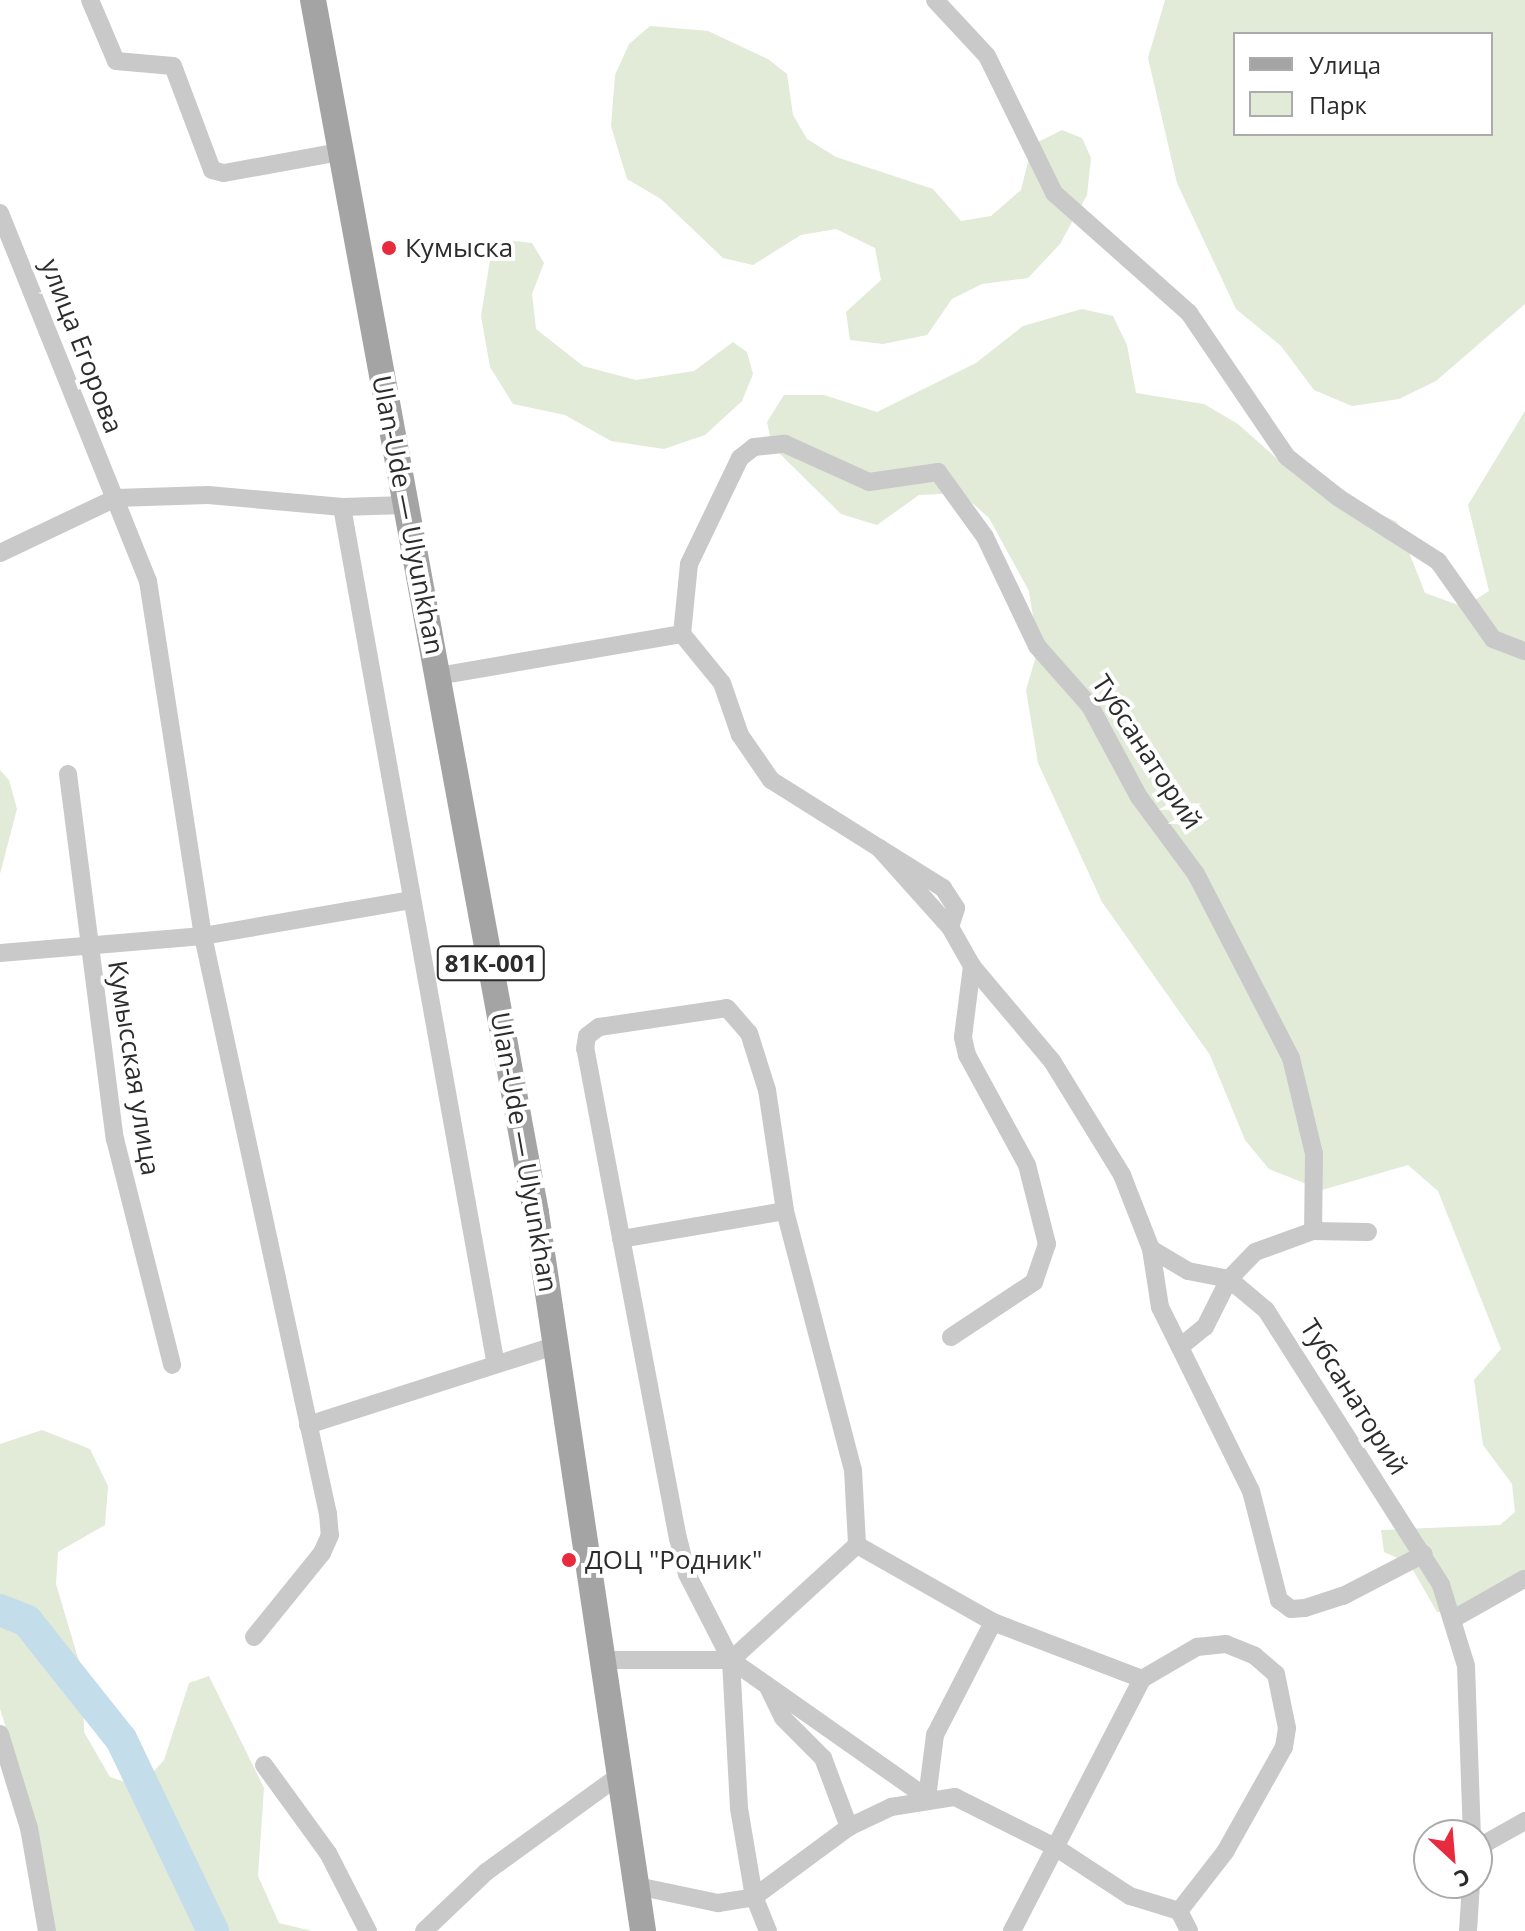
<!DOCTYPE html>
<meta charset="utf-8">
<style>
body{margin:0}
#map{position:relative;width:1525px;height:1931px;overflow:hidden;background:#fff;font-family:"Open Sans",sans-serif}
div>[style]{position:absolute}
.green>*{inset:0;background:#e2ead8}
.river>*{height:32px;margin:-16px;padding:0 16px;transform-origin:16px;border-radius:16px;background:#c4ddeb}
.street>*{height:18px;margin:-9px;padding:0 9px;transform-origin:9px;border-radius:9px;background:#c9c9c9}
.primary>*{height:26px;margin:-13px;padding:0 13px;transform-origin:13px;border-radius:13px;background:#a4a4a4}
.dots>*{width:22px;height:22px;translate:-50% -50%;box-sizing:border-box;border:4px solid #fff;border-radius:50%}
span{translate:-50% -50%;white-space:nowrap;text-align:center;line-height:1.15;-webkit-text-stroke:8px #fff;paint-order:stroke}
.shield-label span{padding:2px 6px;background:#fff;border:2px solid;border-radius:6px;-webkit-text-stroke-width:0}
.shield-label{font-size:24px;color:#2c2c2c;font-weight:700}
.poi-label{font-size:26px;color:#2c2c2c}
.left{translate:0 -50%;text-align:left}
.street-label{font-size:26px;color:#2c2c2c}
.legend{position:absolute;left:1233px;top:32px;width:260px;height:104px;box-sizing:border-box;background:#fff;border:2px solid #ababab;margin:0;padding:10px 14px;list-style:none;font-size:24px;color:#2c2c2c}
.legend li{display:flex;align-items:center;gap:16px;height:40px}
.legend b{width:40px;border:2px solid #ababab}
.north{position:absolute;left:1413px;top:1819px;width:80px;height:80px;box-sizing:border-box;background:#fff;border:2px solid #ababab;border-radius:50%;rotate:154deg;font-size:22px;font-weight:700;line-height:32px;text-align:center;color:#2c2c2c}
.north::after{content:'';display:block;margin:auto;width:28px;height:36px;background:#e72a3d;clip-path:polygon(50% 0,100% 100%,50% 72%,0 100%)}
</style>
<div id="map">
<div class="green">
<div style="clip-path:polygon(evenodd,1165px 0,1525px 0,1525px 304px,1436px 381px,1399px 399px,1352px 406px,1314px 390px,1281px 346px,1236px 309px,1177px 183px,1148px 58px,1165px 0,1235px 34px,1491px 34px,1491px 134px,1235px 134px,1235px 34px)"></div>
<div style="clip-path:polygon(650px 26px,708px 31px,768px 59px,787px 74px,793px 115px,807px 139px,836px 157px,933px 189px,961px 221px,991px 216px,1021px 190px,1032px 145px,1062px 130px,1082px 138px,1091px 158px,1087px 195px,1060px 244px,1028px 278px,982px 284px,952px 299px,927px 335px,883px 344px,850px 340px,846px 312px,881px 280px,875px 248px,836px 229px,801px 235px,753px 265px,723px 258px,661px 199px,627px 179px,611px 126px,615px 75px,629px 44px)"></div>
<div style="clip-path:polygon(506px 240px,532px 243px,544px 263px,532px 294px,536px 329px,583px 366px,636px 380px,694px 371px,733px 342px,747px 352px,753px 374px,742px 401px,705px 435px,664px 449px,611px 441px,565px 415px,513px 404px,490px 367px,481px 316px,490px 260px)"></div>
<div style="clip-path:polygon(1082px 309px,1113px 316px,1127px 345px,1136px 393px,1204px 404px,1238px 424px,1294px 474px,1397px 522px,1425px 593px,1464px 607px,1489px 591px,1468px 505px,1525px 411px,1525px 1586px,1475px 1612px,1437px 1612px,1409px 1563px,1384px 1552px,1381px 1530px,1500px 1525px,1515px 1512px,1512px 1484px,1483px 1445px,1474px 1380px,1501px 1349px,1438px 1191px,1408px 1165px,1322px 1190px,1269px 1169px,1245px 1140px,1210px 1055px,1102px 902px,1038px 763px,1026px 690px,1038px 649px,1029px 591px,989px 518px,961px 493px,919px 495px,877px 525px,841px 514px,772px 446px,767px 422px,784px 395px,824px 395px,877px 412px,976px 363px,1023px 326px)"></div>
<div style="clip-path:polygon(0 770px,9px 780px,17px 809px,0 874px)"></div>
<div style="clip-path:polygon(42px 1430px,90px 1449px,108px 1486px,105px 1525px,58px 1552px,56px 1584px,83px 1675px,84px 1732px,110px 1777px,140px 1787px,164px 1760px,189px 1683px,209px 1676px,264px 1788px,258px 1876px,279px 1923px,312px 1931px,51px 1931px,37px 1828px,0 1709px,0 1444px)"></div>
</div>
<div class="river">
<div style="left:0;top:1610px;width:29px;rotate:22deg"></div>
<div style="left:27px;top:1621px;width:151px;rotate:51.5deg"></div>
<div style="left:121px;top:1739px;width:213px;rotate:64.4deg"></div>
</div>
<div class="street">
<div style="left:90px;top:0;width:66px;rotate:66.9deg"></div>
<div style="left:116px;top:61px;width:57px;rotate:5deg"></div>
<div style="left:173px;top:66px;width:111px;rotate:69.4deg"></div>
<div style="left:212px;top:170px;width:12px;rotate:14deg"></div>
<div style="left:224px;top:173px;width:118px;rotate:-10.3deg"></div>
<div style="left:935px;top:0;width:76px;rotate:47.1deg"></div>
<div style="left:987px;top:56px;width:153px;rotate:63.9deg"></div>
<div style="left:1054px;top:193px;width:181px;rotate:41.6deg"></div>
<div style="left:1189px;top:313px;width:174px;rotate:55.8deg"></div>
<div style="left:1287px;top:457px;width:66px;rotate:38.3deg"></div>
<div style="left:1339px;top:498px;width:117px;rotate:32.5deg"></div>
<div style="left:1438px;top:561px;width:95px;rotate:54.8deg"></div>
<div style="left:1493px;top:639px;width:34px;rotate:21deg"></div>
<div style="left:0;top:213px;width:397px;rotate:68.1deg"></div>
<div style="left:148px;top:581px;width:359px;rotate:81.2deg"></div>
<div style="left:203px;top:936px;width:591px;rotate:77.8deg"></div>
<div style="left:328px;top:1514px;width:21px;rotate:85deg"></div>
<div style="left:330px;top:1535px;width:20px;rotate:114deg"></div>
<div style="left:322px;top:1553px;width:108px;rotate:129deg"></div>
<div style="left:406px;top:505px;width:64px;rotate:178.2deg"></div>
<div style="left:342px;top:507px;width:867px;rotate:79.83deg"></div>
<div style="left:0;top:553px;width:128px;rotate:-25.4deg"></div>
<div style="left:116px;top:498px;width:92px;rotate:-1.9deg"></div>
<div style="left:208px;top:495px;width:135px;rotate:5.1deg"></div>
<div style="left:682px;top:634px;width:70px;rotate:-84.3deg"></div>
<div style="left:689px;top:564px;width:118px;rotate:-64.3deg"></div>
<div style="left:740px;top:458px;width:18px;rotate:-38deg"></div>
<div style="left:754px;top:447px;width:31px;rotate:-6deg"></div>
<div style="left:785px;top:444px;width:92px;rotate:24.3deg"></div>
<div style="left:869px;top:482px;width:70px;rotate:-8.2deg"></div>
<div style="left:938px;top:472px;width:80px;rotate:54.1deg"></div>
<div style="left:985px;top:537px;width:121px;rotate:64.5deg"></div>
<div style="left:1037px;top:646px;width:80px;rotate:48.5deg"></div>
<div style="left:1090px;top:706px;width:103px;rotate:61.7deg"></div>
<div style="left:1139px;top:797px;width:96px;rotate:53.5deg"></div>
<div style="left:1196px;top:874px;width:207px;rotate:62.7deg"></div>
<div style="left:1291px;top:1058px;width:99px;rotate:76.5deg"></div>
<div style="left:1314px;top:1154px;width:77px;rotate:90.7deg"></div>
<div style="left:438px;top:676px;width:248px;rotate:-9.8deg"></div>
<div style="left:682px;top:634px;width:63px;rotate:50.8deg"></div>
<div style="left:722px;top:683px;width:55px;rotate:70.9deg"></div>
<div style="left:740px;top:735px;width:55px;rotate:55.4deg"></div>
<div style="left:771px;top:780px;width:128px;rotate:32.2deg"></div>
<div style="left:879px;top:848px;width:106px;rotate:48.1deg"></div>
<div style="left:950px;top:927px;width:20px;rotate:-72deg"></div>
<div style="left:956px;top:908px;width:24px;rotate:-123deg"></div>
<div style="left:943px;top:888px;width:75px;rotate:-148deg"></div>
<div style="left:68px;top:774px;width:368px;rotate:82.7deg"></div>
<div style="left:115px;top:1139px;width:233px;rotate:75.8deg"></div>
<div style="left:950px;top:927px;width:45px;rotate:60.6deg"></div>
<div style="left:972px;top:966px;width:124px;rotate:49.9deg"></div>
<div style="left:1052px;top:1061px;width:134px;rotate:58.4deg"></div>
<div style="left:1122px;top:1175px;width:79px;rotate:68.6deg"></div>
<div style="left:1151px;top:1249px;width:59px;rotate:81.2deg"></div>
<div style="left:1160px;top:1307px;width:205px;rotate:63.7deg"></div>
<div style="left:1251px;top:1491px;width:113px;rotate:75.6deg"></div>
<div style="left:1279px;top:1600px;width:15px;rotate:37deg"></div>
<div style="left:1291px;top:1609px;width:14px;rotate:-4deg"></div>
<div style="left:1305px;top:1608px;width:40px;rotate:-18deg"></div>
<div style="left:1343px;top:1596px;width:91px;rotate:-27.4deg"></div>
<div style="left:0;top:953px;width:204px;rotate:-4.8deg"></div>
<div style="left:203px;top:936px;width:212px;rotate:-9.8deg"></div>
<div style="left:621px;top:1239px;width:166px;rotate:-9.7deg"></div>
<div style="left:1151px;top:1249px;width:43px;rotate:30.7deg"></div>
<div style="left:1188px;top:1271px;width:42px;rotate:11deg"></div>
<div style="left:1229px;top:1279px;width:48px;rotate:40deg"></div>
<div style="left:1266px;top:1310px;width:326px;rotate:57.5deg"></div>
<div style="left:1441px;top:1585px;width:85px;rotate:72.8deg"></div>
<div style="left:1466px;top:1666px;width:169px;rotate:88deg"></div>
<div style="left:951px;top:1337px;width:100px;rotate:-33.5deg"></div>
<div style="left:1034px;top:1282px;width:40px;rotate:-71.1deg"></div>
<div style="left:1047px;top:1244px;width:81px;rotate:-104.2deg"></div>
<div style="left:1027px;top:1165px;width:125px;rotate:-118.6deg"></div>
<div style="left:967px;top:1055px;width:18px;rotate:-103deg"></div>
<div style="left:963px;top:1037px;width:72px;rotate:-82.8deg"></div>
<div style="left:1180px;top:1347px;width:32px;rotate:-39deg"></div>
<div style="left:1205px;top:1327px;width:54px;rotate:-63.4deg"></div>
<div style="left:1229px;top:1279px;width:37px;rotate:-46deg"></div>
<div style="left:1255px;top:1252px;width:62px;rotate:-19.9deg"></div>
<div style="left:1313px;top:1231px;width:55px;rotate:1deg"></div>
<div style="left:308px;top:1425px;width:262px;rotate:-17.8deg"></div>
<div style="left:1455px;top:1618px;width:79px;rotate:-29.5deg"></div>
<div style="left:603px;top:1660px;width:128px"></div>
<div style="left:731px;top:1660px;width:240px;rotate:35.1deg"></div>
<div style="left:731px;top:1660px;width:171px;rotate:-42.4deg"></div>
<div style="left:857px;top:1545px;width:156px;rotate:29.5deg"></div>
<div style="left:993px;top:1622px;width:160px;rotate:20.9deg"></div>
<div style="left:768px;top:1687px;width:34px;rotate:64deg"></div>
<div style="left:783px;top:1718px;width:57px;rotate:45deg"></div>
<div style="left:823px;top:1758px;width:74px;rotate:69.4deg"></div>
<div style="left:0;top:1734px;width:98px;rotate:72.9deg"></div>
<div style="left:29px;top:1828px;width:105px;rotate:80.1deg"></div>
<div style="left:264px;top:1765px;width:109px;rotate:54deg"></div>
<div style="left:328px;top:1853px;width:88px;rotate:62.9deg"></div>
<div style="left:927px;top:1798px;width:64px;rotate:-82.8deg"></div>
<div style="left:935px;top:1735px;width:127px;rotate:-62.8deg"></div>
<div style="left:1477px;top:1848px;width:55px;rotate:-29.4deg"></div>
<div style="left:637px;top:1886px;width:83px;rotate:11.9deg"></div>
<div style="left:718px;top:1903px;width:36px;rotate:-9deg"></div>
<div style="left:754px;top:1897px;width:118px;rotate:-36.4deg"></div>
<div style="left:849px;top:1827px;width:47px;rotate:-25.5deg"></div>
<div style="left:891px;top:1807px;width:65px;rotate:-8.9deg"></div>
<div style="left:955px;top:1797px;width:112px;rotate:26.6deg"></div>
<div style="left:1055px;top:1847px;width:90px;rotate:33.2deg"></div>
<div style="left:1130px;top:1896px;width:51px;rotate:17deg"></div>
<div style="left:424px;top:1931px;width:86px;rotate:-43.6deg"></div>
<div style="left:486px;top:1872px;width:165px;rotate:-35.9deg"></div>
<div style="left:768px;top:1931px;width:37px;rotate:-112deg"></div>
<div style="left:754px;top:1897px;width:90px;rotate:-99.6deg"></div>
<div style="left:739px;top:1808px;width:148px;rotate:-93.1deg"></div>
<div style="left:731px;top:1660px;width:97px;rotate:-117.1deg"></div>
<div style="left:687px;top:1574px;width:36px;rotate:-104deg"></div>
<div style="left:678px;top:1539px;width:499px;rotate:-100.7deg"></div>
<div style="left:585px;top:1049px;width:13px;rotate:-81deg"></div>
<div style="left:587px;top:1036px;width:15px;rotate:-37deg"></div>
<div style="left:599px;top:1027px;width:129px;rotate:-8.4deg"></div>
<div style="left:727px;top:1008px;width:33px;rotate:49deg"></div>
<div style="left:749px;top:1033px;width:60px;rotate:72.5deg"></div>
<div style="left:767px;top:1090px;width:122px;rotate:81.5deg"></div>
<div style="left:785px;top:1211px;width:268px;rotate:75.3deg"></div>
<div style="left:853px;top:1470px;width:75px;rotate:86.9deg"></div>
<div style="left:1012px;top:1931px;width:284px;rotate:-62.7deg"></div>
<div style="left:1142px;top:1679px;width:64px;rotate:-30.2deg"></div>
<div style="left:1197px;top:1647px;width:29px;rotate:-6deg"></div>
<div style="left:1226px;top:1644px;width:31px;rotate:22deg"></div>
<div style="left:1255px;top:1656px;width:28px;rotate:41deg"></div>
<div style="left:1276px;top:1674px;width:55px;rotate:78.5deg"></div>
<div style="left:1287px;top:1728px;width:19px;rotate:99deg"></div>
<div style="left:1284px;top:1747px;width:120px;rotate:119.3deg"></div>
<div style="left:1225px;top:1852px;width:75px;rotate:127.9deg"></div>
<div style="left:1179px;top:1911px;width:22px;rotate:63deg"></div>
<div style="left:1468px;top:1931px;width:48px;rotate:-86.4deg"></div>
</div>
<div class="primary">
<div style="left:313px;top:0;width:1233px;rotate:79.58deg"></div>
<div style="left:536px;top:1213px;width:726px;rotate:81.52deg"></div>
</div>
<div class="dots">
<div style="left:389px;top:248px;background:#e72a3d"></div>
<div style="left:569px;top:1560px;background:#e72a3d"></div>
</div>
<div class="shield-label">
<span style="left:491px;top:963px">81К-001</span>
</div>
<div class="poi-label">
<span class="left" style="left:405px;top:248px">Кумыска</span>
<span class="left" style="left:585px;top:1560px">ДОЦ "Родник"</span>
</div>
<div class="street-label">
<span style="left:82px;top:346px;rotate:69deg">улица Егорова</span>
<span style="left:408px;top:515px;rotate:79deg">Ulan-Ude — Ulyunkhan</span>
<span style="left:1147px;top:752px;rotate:57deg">Тубсанаторий</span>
<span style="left:134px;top:1068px;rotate:81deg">Кумысская улица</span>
<span style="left:524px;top:1152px;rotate:80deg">Ulan-Ude — Ulyunkhan</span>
<span style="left:1354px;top:1397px;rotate:58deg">Тубсанаторий</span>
</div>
<ul class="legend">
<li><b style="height:10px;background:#a4a4a4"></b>Улица</li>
<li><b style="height:22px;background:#e2ead8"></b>Парк</li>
</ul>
<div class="north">С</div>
</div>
